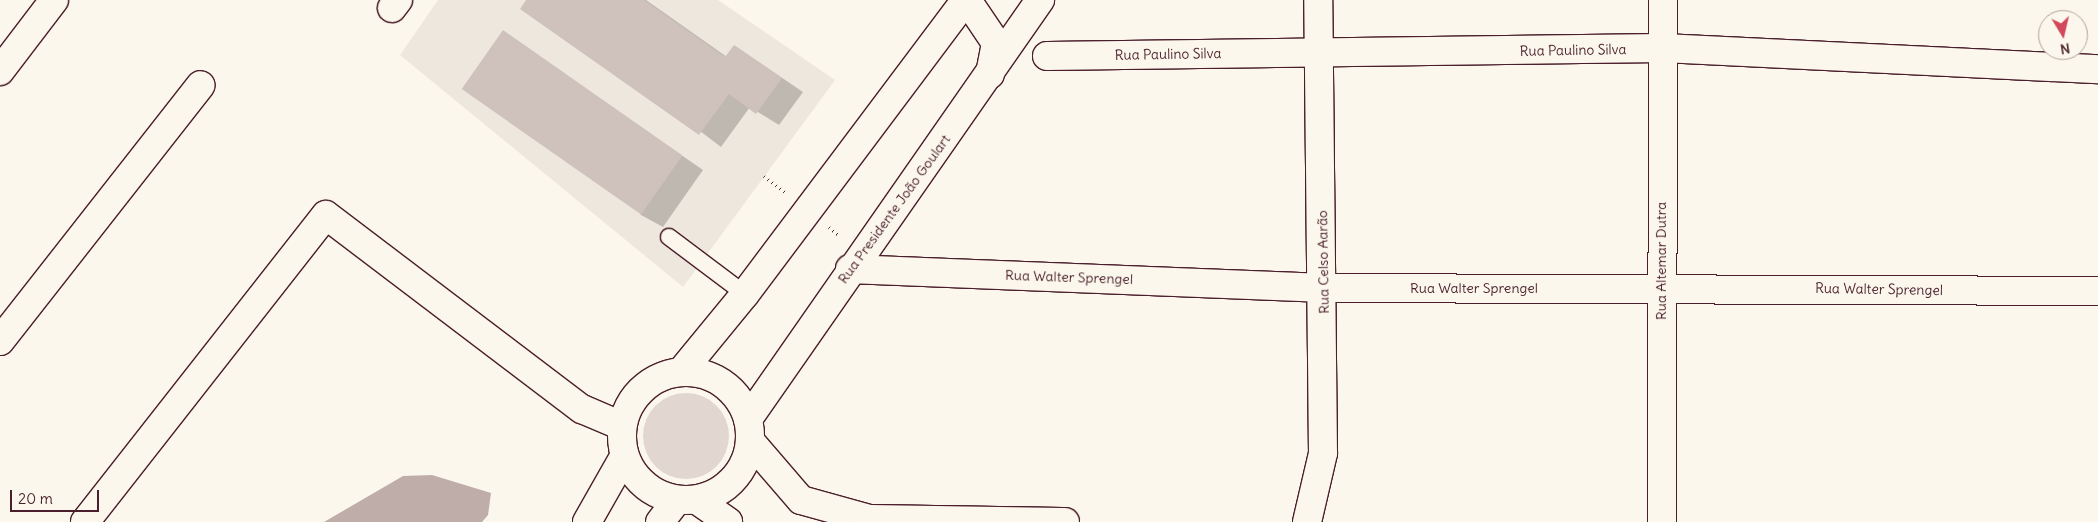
<!DOCTYPE html>
<meta charset="utf-8">
<style>
body{margin:0}
#map{position:relative;width:2098px;height:522px;overflow:hidden;background:#fbf7ec;font-family:Delius,sans-serif}
div>[style]{position:absolute}
.built>*{inset:0;background:#eee7de}
.green>*{inset:0;background:#e2d7d0}
.round{border-radius:50%}
.water>*{inset:0;background:#bfadaa}
.shadow>*{inset:0;background:#0003}
.building>*{inset:0;background:#cfc2bc;transform-origin:0 0}
.path>*{height:3px;margin-top:-1.5px;transform-origin:0;background:repeating-linear-gradient(90deg,#4a1f2b 0 1px,transparent 0 5px)}
.roads{filter:drop-shadow(1px 0 #4a1f2b) drop-shadow(-1px 0 #4a1f2b) drop-shadow(0 1px #4a1f2b) drop-shadow(0 -1px #4a1f2b)}
.lane>*{height:16px;margin:-8px;padding:0 8px;transform-origin:8px;border-radius:8px;background:#fbf7ec}
.street>*{height:28px;margin:-14px;padding:0 14px;transform-origin:14px;border-radius:14px;background:#fbf7ec}
.secondary>*{height:28px;margin:-14px;padding:0 14px;transform-origin:14px;border-radius:14px;background:#fbf7ec}
.secondary>.ring{margin:-14px;padding:0;box-sizing:content-box;background:none;border:28px solid #fbf7ec;border-radius:50%}
span{translate:-50% -50%;white-space:nowrap;text-align:center;line-height:1.15;-webkit-text-stroke:4.5px #fbf7ec;paint-order:stroke}
.street-label{font-size:14px;color:#4a1f2b}
.north{position:absolute;left:2038px;top:10px;width:50px;height:50px;box-sizing:border-box;background:#fbf7ec;border:1px solid #b4a19f;border-radius:50%;rotate:171deg;font-size:14px;font-weight:700;line-height:20px;text-align:center;color:#4a1f2b}
.north::after{content:'';display:block;margin:auto;width:18px;height:22px;background:#d1495b;clip-path:polygon(50% 0,100% 100%,50% 72%,0 100%)}
.scale{position:absolute;left:10px;top:490px;width:89px;height:22px;box-sizing:border-box;border:2px solid #4a1f2b;border-top:0;padding-left:6px;font-size:15px;line-height:18px;white-space:nowrap;color:#4a1f2b;-webkit-text-stroke:4px #fbf7ec;paint-order:stroke}
</style>
<div id="map">
<div class="built">
<div style="clip-path:polygon(438px 0,718px 0,835px 80px,683px 287px,400px 55px)"></div>
</div>
<div class="green">
<div class="round" style="left:643px;top:393px;width:86px;height:86px"></div>
</div>
<div class="water">
<div style="clip-path:polygon(432px 475px,491px 493px,488px 515px,482px 522px,324px 522px,403px 476px)"></div>
</div>
<div class="shadow">
<div style="clip-path:polygon(528px 0,646px 0,727px 57px,735px 46px,803px 92px,779px 125px,750px 107px,721px 147px)"></div>
<div style="clip-path:polygon(503px 32px,703px 170px,663px 227px,641px 215px)"></div>
</div>
<div class="building">
<div style="clip-path:polygon(526px 0,644px 0,725px 57px,734px 45px,782px 78px,756px 114px,729px 94px,699px 135px,520px 9px)"></div>
<div style="left:503px;top:30px;width:219px;height:72px;rotate:35deg"></div>
</div>
<div class="path">
<div style="left:764px;top:176px;width:26px;rotate:37deg"></div>
<div style="left:829px;top:227px;width:14px;rotate:39deg"></div>
</div>
<div class="roads">
<div class="lane">
<div style="left:669px;top:237px;width:95px;rotate:36.9deg"></div>
</div>
<div class="street">
<div style="left:967px;top:0;width:52px;rotate:56deg"></div>
<div style="left:996px;top:43px;width:32px;rotate:101deg"></div>
<div style="left:392px;top:8px;width:10px;rotate:-53deg"></div>
<div style="left:1047px;top:56px;width:616px;rotate:-0.74deg"></div>
<div style="left:1663px;top:48px;width:436px;rotate:2.8deg"></div>
<div style="left:0;top:71px;width:89px;rotate:-52.7deg"></div>
<div style="left:850px;top:269px;width:474px;rotate:2.3deg"></div>
<div style="left:1324px;top:288px;width:774px;rotate:0.22deg"></div>
<div style="left:0;top:341px;width:325px;rotate:-51.9deg"></div>
<div style="left:85px;top:522px;width:390px;rotate:-51.9deg"></div>
<div style="left:326px;top:215px;width:321px;rotate:37.2deg"></div>
<div style="left:582px;top:409px;width:43px;rotate:23deg"></div>
<div style="left:1307px;top:522px;width:71px;rotate:-76.9deg"></div>
<div style="left:1323px;top:453px;width:453px;rotate:-90.6deg"></div>
<div style="left:1662px;top:522px;width:522px;rotate:-89.89deg"></div>
</div>
<div class="secondary">
<div class="ring" style="left:622px;top:372px;width:100px;height:100px"></div>
<div style="left:681px;top:372px;width:101px;rotate:-50.6deg"></div>
<div style="left:745px;top:294px;width:368px;rotate:-53.1deg"></div>
<div style="left:748px;top:419px;width:511px;rotate:-55.13deg"></div>
<div style="left:750px;top:441px;width:78px;rotate:49.2deg"></div>
<div style="left:801px;top:500px;width:71px;rotate:15.6deg"></div>
<div style="left:869px;top:519px;width:196px;rotate:0.9deg"></div>
<div style="left:697px;top:500px;width:38px;rotate:35deg"></div>
<div style="left:587px;top:522px;width:75px;rotate:-60.4deg"></div>
<div style="left:660px;top:522px;width:28px;rotate:-52deg"></div>
</div>
</div>
<div class="street-label">
<span style="left:1573px;top:50px;rotate:-1deg">Rua Paulino Silva</span>
<span style="left:1168px;top:54px;rotate:-1deg">Rua Paulino Silva</span>
<span style="left:894px;top:209px;rotate:-54deg">Rua Presidente João Goulart</span>
<span style="left:1661px;top:261px;rotate:-90deg">Rua Altemar Dutra</span>
<span style="left:1323px;top:262px;rotate:-91deg">Rua Celso Aarão</span>
<span style="left:1069px;top:277px;rotate:2deg">Rua Walter Sprengel</span>
<span style="left:1474px;top:288px">Rua Walter Sprengel</span>
<span style="left:1879px;top:289px;rotate:1deg">Rua Walter Sprengel</span>
</div>
<div class="north">N</div>
<div class="scale">20 m</div>
</div>
